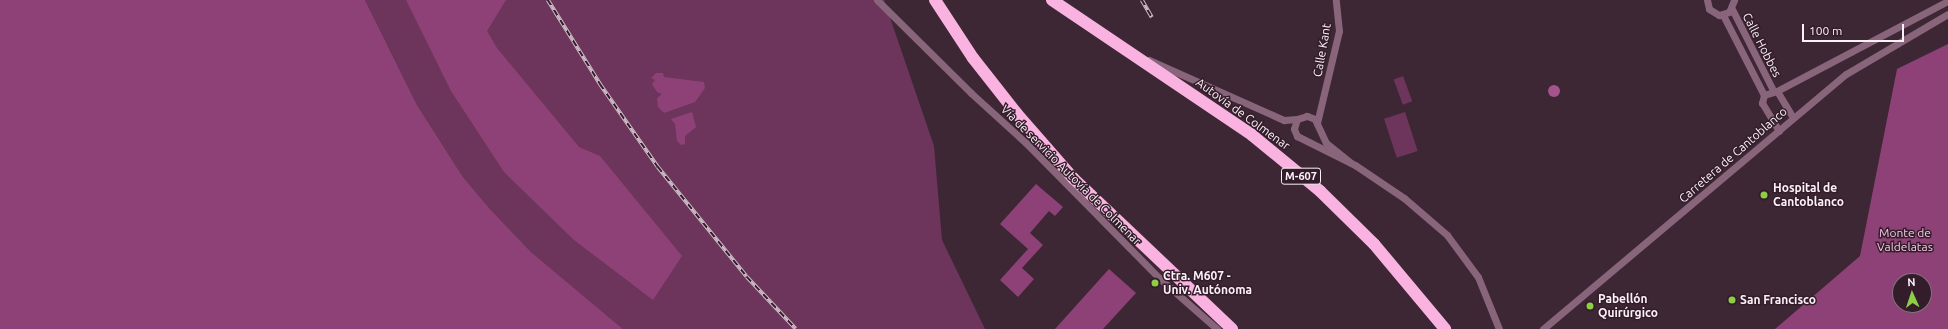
<!DOCTYPE html>
<meta charset="utf-8">
<style>
body{margin:0}
#map{position:relative;width:1948px;height:329px;overflow:hidden;background:#3d2735;font-family:Ubuntu,sans-serif}
div>[style]{position:absolute}
.green>*{inset:0;background:#6d355b;transform-origin:0 0}
.forest>*{inset:0;background:#8e4176}
.water>*{inset:0;background:#a4548a}
.round{border-radius:50%}
.street>*{height:7px;margin:-3.5px;padding:0 3.5px;transform-origin:3.5px;border-radius:3.5px;background:#88657b}
.highway>*{height:12px;margin:-6px;padding:0 6px;transform-origin:6px;border-radius:6px;background:#fab3e0}
.rail>*{height:3.5px;margin-top:-1.75px;transform-origin:0;background:repeating-linear-gradient(90deg,#331d2b 0 6px,#ccbdc6 0 12px);box-sizing:border-box;border-block:1px solid #ccbdc6}
.dots>*{width:11px;height:11px;translate:-50% -50%;box-sizing:border-box;border:2px solid #331d2b;border-radius:50%}
span{translate:-50% -50%;white-space:nowrap;text-align:center;line-height:1.15;-webkit-text-stroke:3px #331d2b;paint-order:stroke}
.shield-label span{padding:1px 3px;background:#331d2b;border:1px solid;border-radius:3px;-webkit-text-stroke-width:0}
.shield-label{font-size:11px;color:#fdf1f8;font-weight:700}
.street-label{font-size:12px;color:#fdf1f8}
.poi-label{font-size:12px;color:#fdf1f8;font-weight:700}
.left{translate:0 -50%;text-align:left}
.park-label{font-size:12px;color:#f4c8e3}
.north{position:absolute;left:1892px;top:273px;width:40px;height:40px;box-sizing:border-box;background:#331d2b;border:1px solid #84727d;border-radius:50%;rotate:357deg;font-size:11px;font-weight:700;line-height:16px;text-align:center;color:#fdf1f8}
.north::after{content:'';display:block;margin:auto;width:14px;height:18px;background:#8dce44;clip-path:polygon(50% 0,100% 100%,50% 72%,0 100%)}
.scale{position:absolute;left:1802px;top:24px;width:102px;height:18px;box-sizing:border-box;border:2px solid #fdf1f8;border-top:0;padding-left:5px;font-size:12px;line-height:14px;white-space:nowrap;color:#fdf1f8;-webkit-text-stroke:3px #331d2b;paint-order:stroke}
</style>
<div id="map">
<div class="green">
<div style="clip-path:polygon(365px 0,884px 0,934px 146px,942px 240px,985px 329px,623px 329px,535px 256px,490px 209px,463px 177px,417px 105px)"></div>
<div style="left:1403px;top:76px;width:27px;height:10px;rotate:70deg"></div>
<div style="left:1405px;top:112px;width:41px;height:22px;rotate:72deg"></div>
</div>
<div class="forest">
<div style="clip-path:polygon(0 0,365px 0,417px 105px,463px 177px,490px 209px,532px 253px,623px 329px,0 329px)"></div>
<div style="clip-path:polygon(406px 0,506px 0,487px 31px,497px 48px,579px 147px,600px 156px,682px 256px,653px 300px,574px 240px,504px 172px,451px 91px)"></div>
<div style="clip-path:polygon(evenodd,1948px 44px,1948px 329px,1775px 329px,1860px 256px,1897px 69px,1948px 44px,1900px 281px,1924px 281px,1924px 305px,1900px 305px,1900px 281px)"></div>
<div style="clip-path:polygon(656px 73px,663px 73px,664px 77px,704px 82px,705px 88px,695px 102px,664px 113px,658px 107px,657px 98px,662px 94px,657px 92px,652px 84px,655px 80px,651px 78px)"></div>
<div style="clip-path:polygon(692px 112px,696px 127px,685px 136px,685px 144px,681px 145px,677px 141px,675px 124px,671px 119px)"></div>
<div style="clip-path:polygon(1036px 184px,1063px 207px,1055px 216px,1049px 211px,1030px 233px,1043px 245px,1022px 268px,1034px 279px,1018px 297px,1000px 280px,1028px 249px,1000px 224px)"></div>
<div style="clip-path:polygon(1109px 269px,1136px 293px,1103px 329px,1055px 329px)"></div>
</div>
<div class="water">
<div class="round" style="left:1548px;top:85px;width:12px;height:12px"></div>
</div>
<div class="street">
<div style="left:877px;top:0;width:132px;rotate:44.7deg"></div>
<div style="left:971px;top:93px;width:74px;rotate:42.3deg"></div>
<div style="left:1026px;top:143px;width:188px;rotate:45.4deg"></div>
<div style="left:1158px;top:277px;width:79px;rotate:41.4deg"></div>
<div style="left:1707px;top:0;width:9px;rotate:77deg"></div>
<div style="left:1709px;top:9px;width:12px;rotate:31deg"></div>
<div style="left:1719px;top:15px;width:10px;rotate:-17deg"></div>
<div style="left:1729px;top:12px;width:13px;rotate:-67deg"></div>
<div style="left:1732px;top:9px;width:91px;rotate:63.2deg"></div>
<div style="left:1723px;top:15px;width:90px;rotate:62.9deg"></div>
<div style="left:1149px;top:60px;width:148px;rotate:24deg"></div>
<div style="left:1284px;top:120px;width:13px;rotate:-4deg"></div>
<div style="left:1777px;top:91px;width:193px;rotate:-27.8deg"></div>
<div style="left:1317px;top:123px;width:95px;rotate:-76.6deg"></div>
<div style="left:1339px;top:31px;width:31px;rotate:-96deg"></div>
<div style="left:1779px;top:131px;width:33px;rotate:-121deg"></div>
<div style="left:1762px;top:103px;width:8px;rotate:-76deg"></div>
<div style="left:1764px;top:95px;width:14px;rotate:-17deg"></div>
<div style="left:1777px;top:91px;width:31px;rotate:59deg"></div>
<div style="left:1351px;top:163px;width:32px;rotate:-141deg"></div>
<div style="left:1326px;top:143px;width:26px;rotate:-115deg"></div>
<div style="left:1315px;top:119px;width:9px;rotate:-159deg"></div>
<div style="left:1307px;top:116px;width:10px;rotate:163deg"></div>
<div style="left:1297px;top:119px;width:10px;rotate:107deg"></div>
<div style="left:1294px;top:129px;width:8px;rotate:67deg"></div>
<div style="left:1297px;top:136px;width:65px;rotate:26.6deg"></div>
<div style="left:1355px;top:165px;width:59px;rotate:34deg"></div>
<div style="left:1404px;top:198px;width:57px;rotate:40.7deg"></div>
<div style="left:1447px;top:235px;width:52px;rotate:53.6deg"></div>
<div style="left:1478px;top:277px;width:56px;rotate:68deg"></div>
<div style="left:1543px;top:329px;width:396px;rotate:-40.1deg"></div>
<div style="left:1846px;top:74px;width:118px;rotate:-30.5deg"></div>
</div>
<div class="highway">
<div style="left:935px;top:0;width:69px;rotate:56.8deg"></div>
<div style="left:973px;top:58px;width:71px;rotate:51.8deg"></div>
<div style="left:1017px;top:114px;width:86px;rotate:48.8deg"></div>
<div style="left:1074px;top:179px;width:218px;rotate:43.5deg"></div>
<div style="left:1052px;top:0;width:241px;rotate:34deg"></div>
<div style="left:1252px;top:135px;width:88px;rotate:39.5deg"></div>
<div style="left:1320px;top:191px;width:76px;rotate:44.5deg"></div>
<div style="left:1374px;top:244px;width:111px;rotate:50.1deg"></div>
</div>
<div class="rail">
<div style="left:548px;top:0;width:99px;rotate:58.2deg"></div>
<div style="left:600px;top:84px;width:101px;rotate:55.1deg"></div>
<div style="left:658px;top:167px;width:141px;rotate:51deg"></div>
<div style="left:747px;top:277px;width:71px;rotate:46.7deg"></div>
<div style="left:1142px;top:0;width:20px;rotate:60deg"></div>
</div>
<div class="dots">
<div style="left:1764px;top:195px;background:#8dce44"></div>
<div style="left:1155px;top:283px;background:#8dce44"></div>
<div style="left:1732px;top:300px;background:#8dce44"></div>
<div style="left:1590px;top:306px;background:#8dce44"></div>
</div>
<div class="shield-label">
<span style="left:1301px;top:176px">M-607</span>
</div>
<div class="street-label">
<span style="left:1762px;top:45px;rotate:63deg">Calle Hobbes</span>
<span style="left:1322px;top:50px;rotate:-80deg">Calle Kant</span>
<span style="left:1243px;top:114px;rotate:36deg">Autovía de Colmenar</span>
<span style="left:1733px;top:155px;rotate:-41deg">Carretera de Cantoblanco</span>
<span style="left:1071px;top:175px;rotate:45deg">Vía de servicio Autovía de Colmenar</span>
</div>
<div class="poi-label">
<span class="left" style="left:1773px;top:195px">Hospital de<br>Cantoblanco</span>
<span class="left" style="left:1163px;top:283px">Ctra. M607 -<br>Univ. Autónoma</span>
<span class="left" style="left:1598px;top:306px">Pabellón<br>Quirúrgico</span>
<span class="left" style="left:1740px;top:300px">San Francisco</span>
</div>
<div class="park-label">
<span style="left:1905px;top:240px">Monte de<br>Valdelatas</span>
</div>
<div class="north">N</div>
<div class="scale">100 m</div>
</div>
